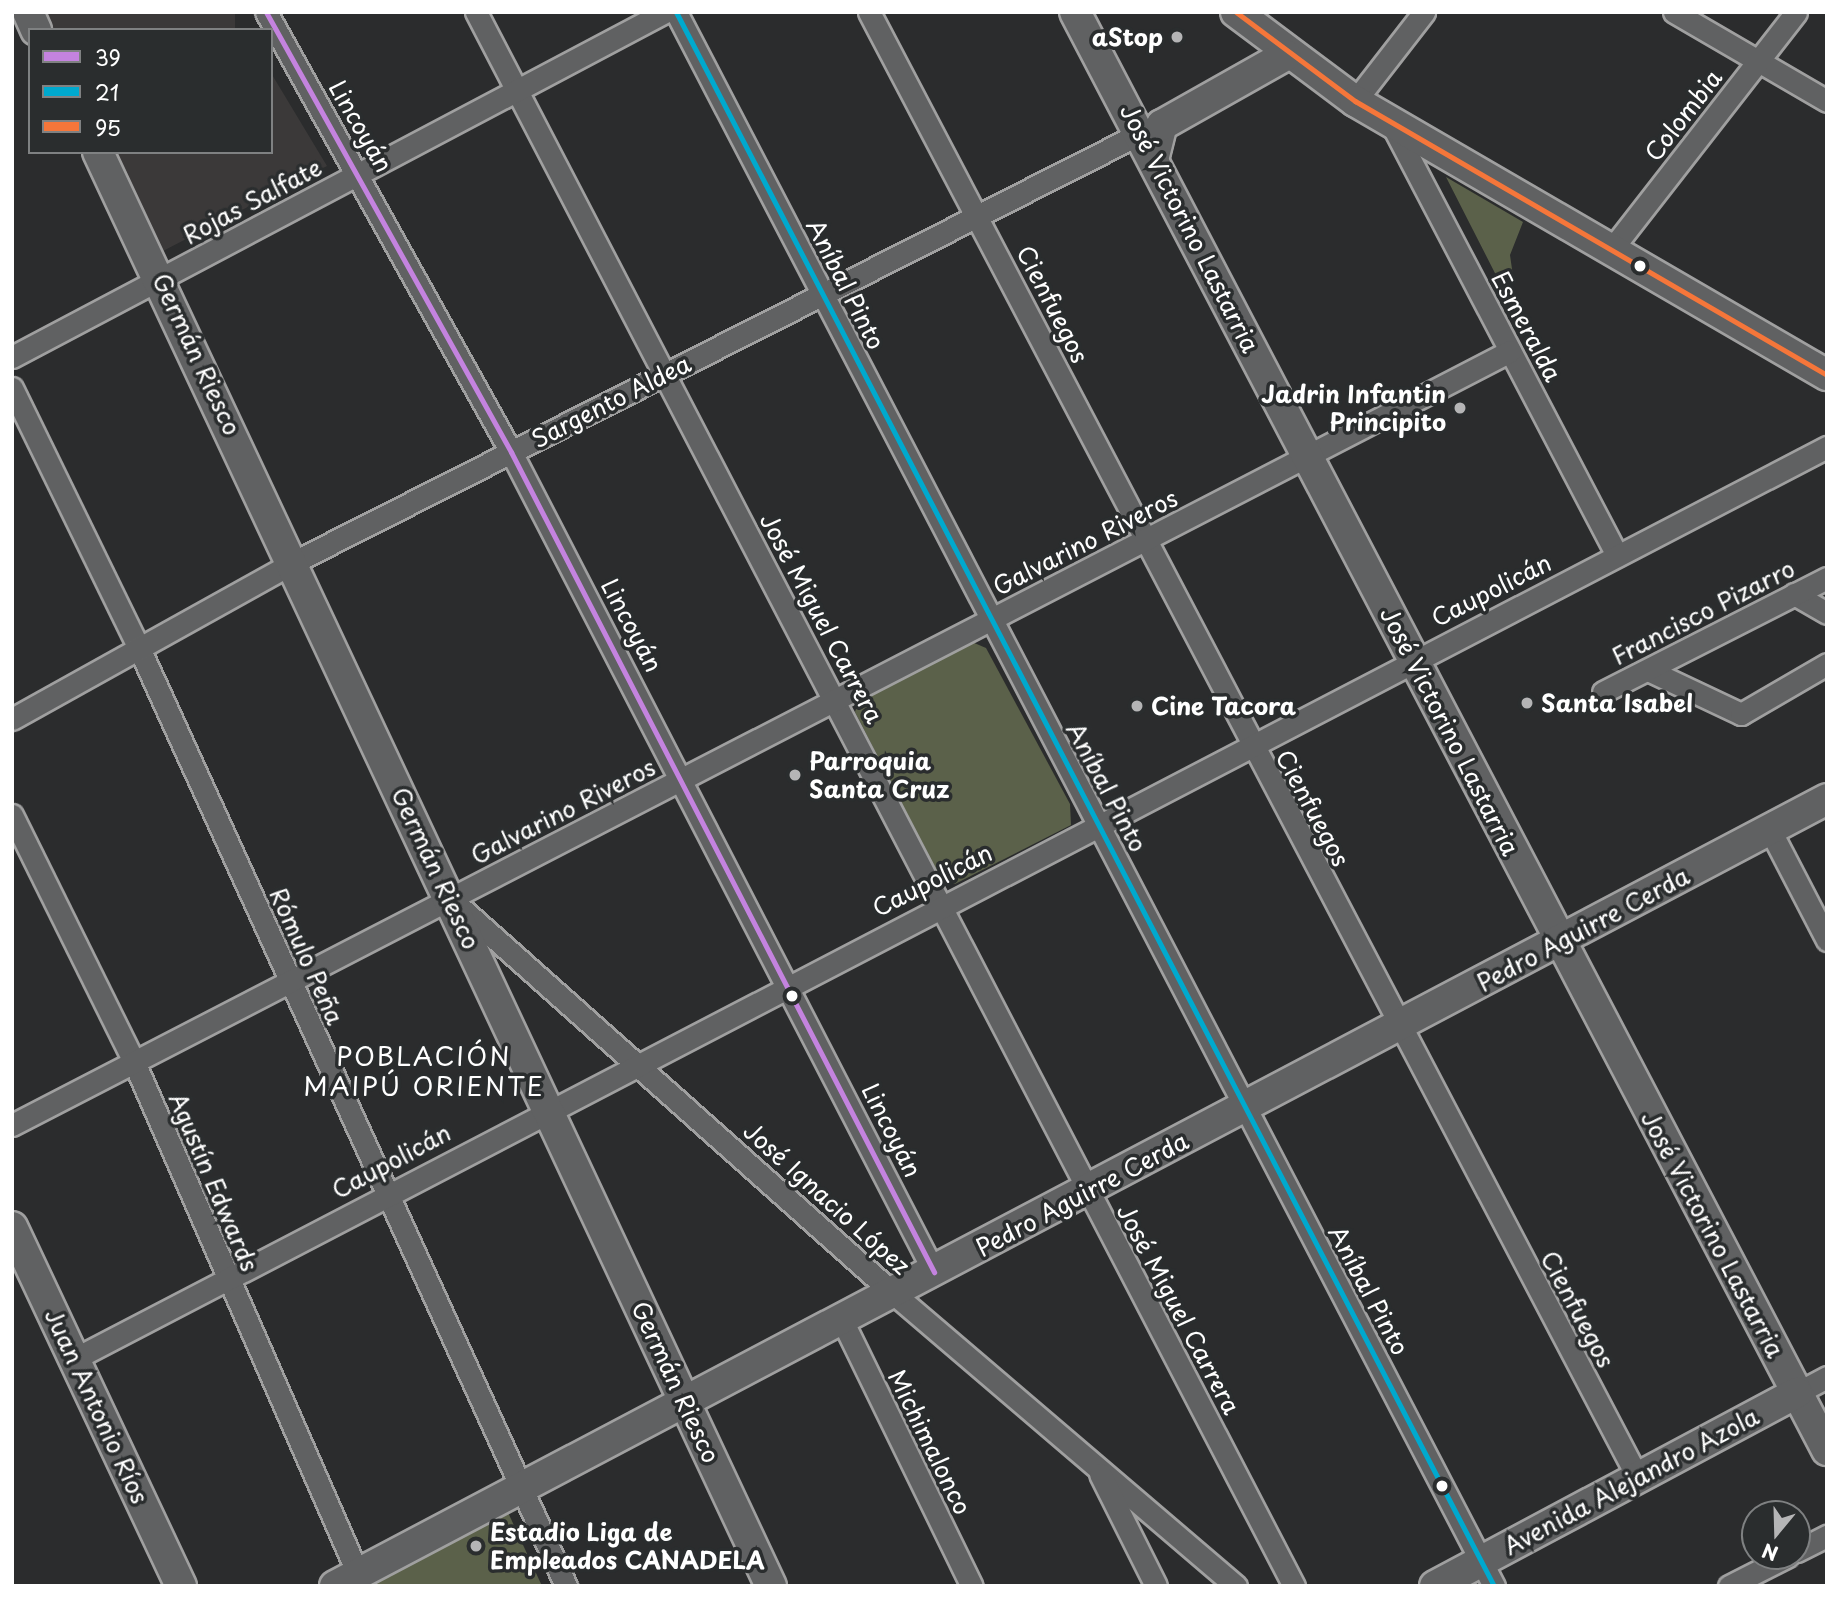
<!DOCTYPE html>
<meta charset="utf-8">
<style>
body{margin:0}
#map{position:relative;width:1839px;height:1598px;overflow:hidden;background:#2b2c2d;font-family:"Playpen Sans",sans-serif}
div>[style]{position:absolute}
.built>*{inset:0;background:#3b3939;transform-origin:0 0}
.green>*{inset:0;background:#5b614a}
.roads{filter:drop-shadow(2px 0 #a0a0a0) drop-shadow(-2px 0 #a0a0a0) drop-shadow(0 2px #a0a0a0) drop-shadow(0 -2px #a0a0a0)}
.street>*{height:21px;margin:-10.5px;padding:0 10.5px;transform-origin:10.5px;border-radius:10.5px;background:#606162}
.secondary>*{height:30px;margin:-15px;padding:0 15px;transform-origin:15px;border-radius:15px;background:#606162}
.bus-1>*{height:5px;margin:-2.5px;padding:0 2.5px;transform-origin:2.5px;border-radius:2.5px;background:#c483df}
.bus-2>*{height:5px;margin:-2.5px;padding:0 2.5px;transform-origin:2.5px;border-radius:2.5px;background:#00a9ce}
.bus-3>*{height:5px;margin:-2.5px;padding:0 2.5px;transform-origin:2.5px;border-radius:2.5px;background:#f5763a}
.dots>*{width:19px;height:19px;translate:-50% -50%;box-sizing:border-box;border:4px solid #2a2d2e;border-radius:50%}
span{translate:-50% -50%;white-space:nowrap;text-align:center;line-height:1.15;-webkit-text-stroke:7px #2a2d2e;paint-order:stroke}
.poi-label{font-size:24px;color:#fff;font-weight:700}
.right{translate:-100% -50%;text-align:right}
.left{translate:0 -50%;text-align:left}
.street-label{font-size:24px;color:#fff}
.neighbourhood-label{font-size:26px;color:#fff;letter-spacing:2px}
.frame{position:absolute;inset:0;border:14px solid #fff;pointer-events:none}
.legend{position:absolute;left:28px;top:28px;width:245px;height:126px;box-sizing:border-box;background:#2a2d2e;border:2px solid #7f8182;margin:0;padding:9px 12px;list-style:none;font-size:21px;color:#fff}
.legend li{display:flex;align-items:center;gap:14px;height:35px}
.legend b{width:35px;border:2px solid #7f8182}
.north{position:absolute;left:1741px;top:1500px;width:70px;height:70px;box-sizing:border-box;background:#2a2d2e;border:2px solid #7f8182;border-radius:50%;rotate:199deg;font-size:19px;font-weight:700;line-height:28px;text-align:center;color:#fff}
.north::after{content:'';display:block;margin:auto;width:24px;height:32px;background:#b5b5b6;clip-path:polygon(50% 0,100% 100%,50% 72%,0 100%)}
</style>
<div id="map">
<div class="built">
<div style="left:41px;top:12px;width:194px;height:20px"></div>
<div style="clip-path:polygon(271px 73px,327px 166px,163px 251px,112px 152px,271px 152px)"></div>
</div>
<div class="green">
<div style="clip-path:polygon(1446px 177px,1523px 222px,1510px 255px,1513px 276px,1499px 281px)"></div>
<div style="clip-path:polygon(972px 642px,986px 648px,1070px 804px,1071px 825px,955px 884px,939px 876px,855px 712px,859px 700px)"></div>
<div style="clip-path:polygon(505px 1506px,542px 1586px,352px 1586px)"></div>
</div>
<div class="roads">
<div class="street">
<div style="left:266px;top:12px;width:504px;rotate:60.89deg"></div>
<div style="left:511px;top:452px;width:923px;rotate:62.71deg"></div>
<div style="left:476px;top:12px;width:1774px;rotate:62.54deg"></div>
<div style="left:676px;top:12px;width:1774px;rotate:62.54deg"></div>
<div style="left:869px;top:12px;width:1653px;rotate:62.32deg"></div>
<div style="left:1674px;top:12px;width:177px;rotate:30.2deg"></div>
<div style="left:1355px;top:101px;width:113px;rotate:-52.2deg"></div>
<div style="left:1391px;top:123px;width:488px;rotate:62.4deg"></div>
<div style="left:1611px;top:250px;width:301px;rotate:-52.1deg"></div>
<div style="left:12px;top:357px;width:739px;rotate:-27.85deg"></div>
<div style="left:12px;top:388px;width:289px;rotate:64deg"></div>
<div style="left:139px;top:648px;width:1031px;rotate:65.52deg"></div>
<div style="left:1794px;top:594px;width:38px;rotate:30deg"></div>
<div style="left:1648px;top:670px;width:103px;rotate:25.3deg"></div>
<div style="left:1741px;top:714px;width:99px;rotate:-30.2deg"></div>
<div style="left:1603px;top:692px;width:251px;rotate:-27deg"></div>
<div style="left:12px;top:719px;width:323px;rotate:-29.1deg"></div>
<div style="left:294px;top:562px;width:949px;rotate:-26.86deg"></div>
<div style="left:12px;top:815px;width:275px;rotate:63.7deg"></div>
<div style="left:134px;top:1062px;width:559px;rotate:66.37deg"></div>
<div style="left:1770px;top:830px;width:124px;rotate:62.6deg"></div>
<div style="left:453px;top:901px;width:589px;rotate:41.7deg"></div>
<div style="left:893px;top:1293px;width:451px;rotate:40.5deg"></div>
<div style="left:12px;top:1125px;width:1686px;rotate:-27.32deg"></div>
<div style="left:842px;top:1320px;width:296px;rotate:64deg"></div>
<div style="left:76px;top:1358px;width:1974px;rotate:-27.49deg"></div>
<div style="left:1797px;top:1393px;width:34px;rotate:-28deg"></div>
<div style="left:1100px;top:1474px;width:125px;rotate:63.4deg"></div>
<div style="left:1797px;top:1551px;width:34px;rotate:-27deg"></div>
<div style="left:1729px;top:1586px;width:66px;rotate:-27deg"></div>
</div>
<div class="secondary">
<div style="left:28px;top:12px;width:20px;rotate:66deg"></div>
<div style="left:1075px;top:12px;width:1623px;rotate:62.39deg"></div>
<div style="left:1236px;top:12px;width:149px;rotate:36.8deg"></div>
<div style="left:1355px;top:101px;width:546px;rotate:30.14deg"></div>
<div style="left:98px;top:152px;width:1584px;rotate:64.86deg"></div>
<div style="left:1154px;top:156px;width:32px;rotate:-76deg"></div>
<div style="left:1162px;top:125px;width:142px;rotate:-29.4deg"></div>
<div style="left:12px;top:1227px;width:397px;rotate:64.8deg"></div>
<div style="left:335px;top:1586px;width:1687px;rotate:-27.81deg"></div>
<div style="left:1435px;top:1586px;width:410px;rotate:-28.1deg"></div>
</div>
</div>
<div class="bus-1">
<div style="left:266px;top:12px;width:504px;rotate:60.89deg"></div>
<div style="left:511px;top:452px;width:923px;rotate:62.71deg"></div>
</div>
<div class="bus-2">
<div style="left:676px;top:12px;width:1774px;rotate:62.54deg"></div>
</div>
<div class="bus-3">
<div style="left:1236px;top:12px;width:149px;rotate:36.8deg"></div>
<div style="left:1355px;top:101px;width:546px;rotate:30.14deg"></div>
</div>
<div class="dots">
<div style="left:1177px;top:37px;background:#b5b5b6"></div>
<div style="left:1640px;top:266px;background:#fff"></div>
<div style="left:1460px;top:408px;background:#b5b5b6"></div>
<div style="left:1527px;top:703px;background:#b5b5b6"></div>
<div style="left:1137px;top:706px;background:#b5b5b6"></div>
<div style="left:795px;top:775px;background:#b5b5b6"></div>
<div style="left:792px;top:996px;background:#fff"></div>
<div style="left:1442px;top:1486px;background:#fff"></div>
<div style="left:476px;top:1546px;background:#b5b5b6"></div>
</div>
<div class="poi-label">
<span class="right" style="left:1163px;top:37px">aStop</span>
<span class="right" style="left:1446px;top:408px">Jadrin Infantin<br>Principito</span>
<span class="left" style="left:1541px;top:703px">Santa Isabel</span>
<span class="left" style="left:1151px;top:706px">Cine Tacora</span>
<span class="left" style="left:809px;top:775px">Parroquia<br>Santa Cruz</span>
<span class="left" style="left:490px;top:1546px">Estadio Liga de<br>Empleados CANADELA</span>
</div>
<div class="street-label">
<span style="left:1683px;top:115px;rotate:-52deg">Colombia</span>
<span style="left:361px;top:126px;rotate:60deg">Lincoyán</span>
<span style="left:252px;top:201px;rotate:-28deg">Rojas Salfate</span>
<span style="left:1190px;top:228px;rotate:63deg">José Victorino Lastarria</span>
<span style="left:846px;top:284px;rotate:63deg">Aníbal Pinto</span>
<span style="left:1053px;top:304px;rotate:63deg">Cienfuegos</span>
<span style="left:1527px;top:326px;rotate:62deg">Esmeralda</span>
<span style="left:197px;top:354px;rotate:65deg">Germán Riesco</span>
<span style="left:611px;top:401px;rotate:-27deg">Sargento Aldea</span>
<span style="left:1085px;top:542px;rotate:-27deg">Galvarino Riveros</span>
<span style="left:1491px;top:590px;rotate:-27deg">Caupolicán</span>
<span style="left:1703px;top:612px;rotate:-27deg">Francisco Pizarro</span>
<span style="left:822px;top:618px;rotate:62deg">José Miguel Carrera</span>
<span style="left:632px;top:625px;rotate:62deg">Lincoyán</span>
<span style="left:1450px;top:731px;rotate:63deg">José Victorino Lastarria</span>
<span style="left:1107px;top:787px;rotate:62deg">Aníbal Pinto</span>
<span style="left:1313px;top:808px;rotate:62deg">Cienfuegos</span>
<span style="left:563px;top:811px;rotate:-27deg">Galvarino Riveros</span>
<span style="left:436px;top:868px;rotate:65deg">Germán Riesco</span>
<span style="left:932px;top:880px;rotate:-27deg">Caupolicán</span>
<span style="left:1583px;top:929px;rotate:-28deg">Pedro Aguirre Cerda</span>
<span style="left:307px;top:956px;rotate:66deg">Rómulo Peña</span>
<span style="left:892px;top:1130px;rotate:63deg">Lincoyán</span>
<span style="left:391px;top:1161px;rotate:-28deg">Caupolicán</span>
<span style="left:214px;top:1182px;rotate:67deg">Agustín Edwards</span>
<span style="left:1082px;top:1194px;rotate:-28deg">Pedro Aguirre Cerda</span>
<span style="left:827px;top:1198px;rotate:42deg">José Ignacio López</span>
<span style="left:1713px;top:1234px;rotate:62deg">José Victorino Lastarria</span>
<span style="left:1369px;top:1290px;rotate:62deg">Aníbal Pinto</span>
<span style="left:1179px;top:1309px;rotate:62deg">José Miguel Carrera</span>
<span style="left:1578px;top:1309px;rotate:62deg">Cienfuegos</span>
<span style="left:676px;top:1382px;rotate:65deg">Germán Riesco</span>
<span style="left:97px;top:1406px;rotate:65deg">Juan Antonio Ríos</span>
<span style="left:930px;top:1442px;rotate:64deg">Michimalonco</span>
<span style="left:1631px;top:1481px;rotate:-28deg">Avenida Alejandro Azola</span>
</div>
<div class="neighbourhood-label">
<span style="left:424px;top:1071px">POBLACIÓN<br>MAIPÚ ORIENTE</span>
</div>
<div class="frame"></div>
<ul class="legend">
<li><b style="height:9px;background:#c483df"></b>39</li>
<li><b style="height:9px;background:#00a9ce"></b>21</li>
<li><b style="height:9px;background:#f5763a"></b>95</li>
</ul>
<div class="north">N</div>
</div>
